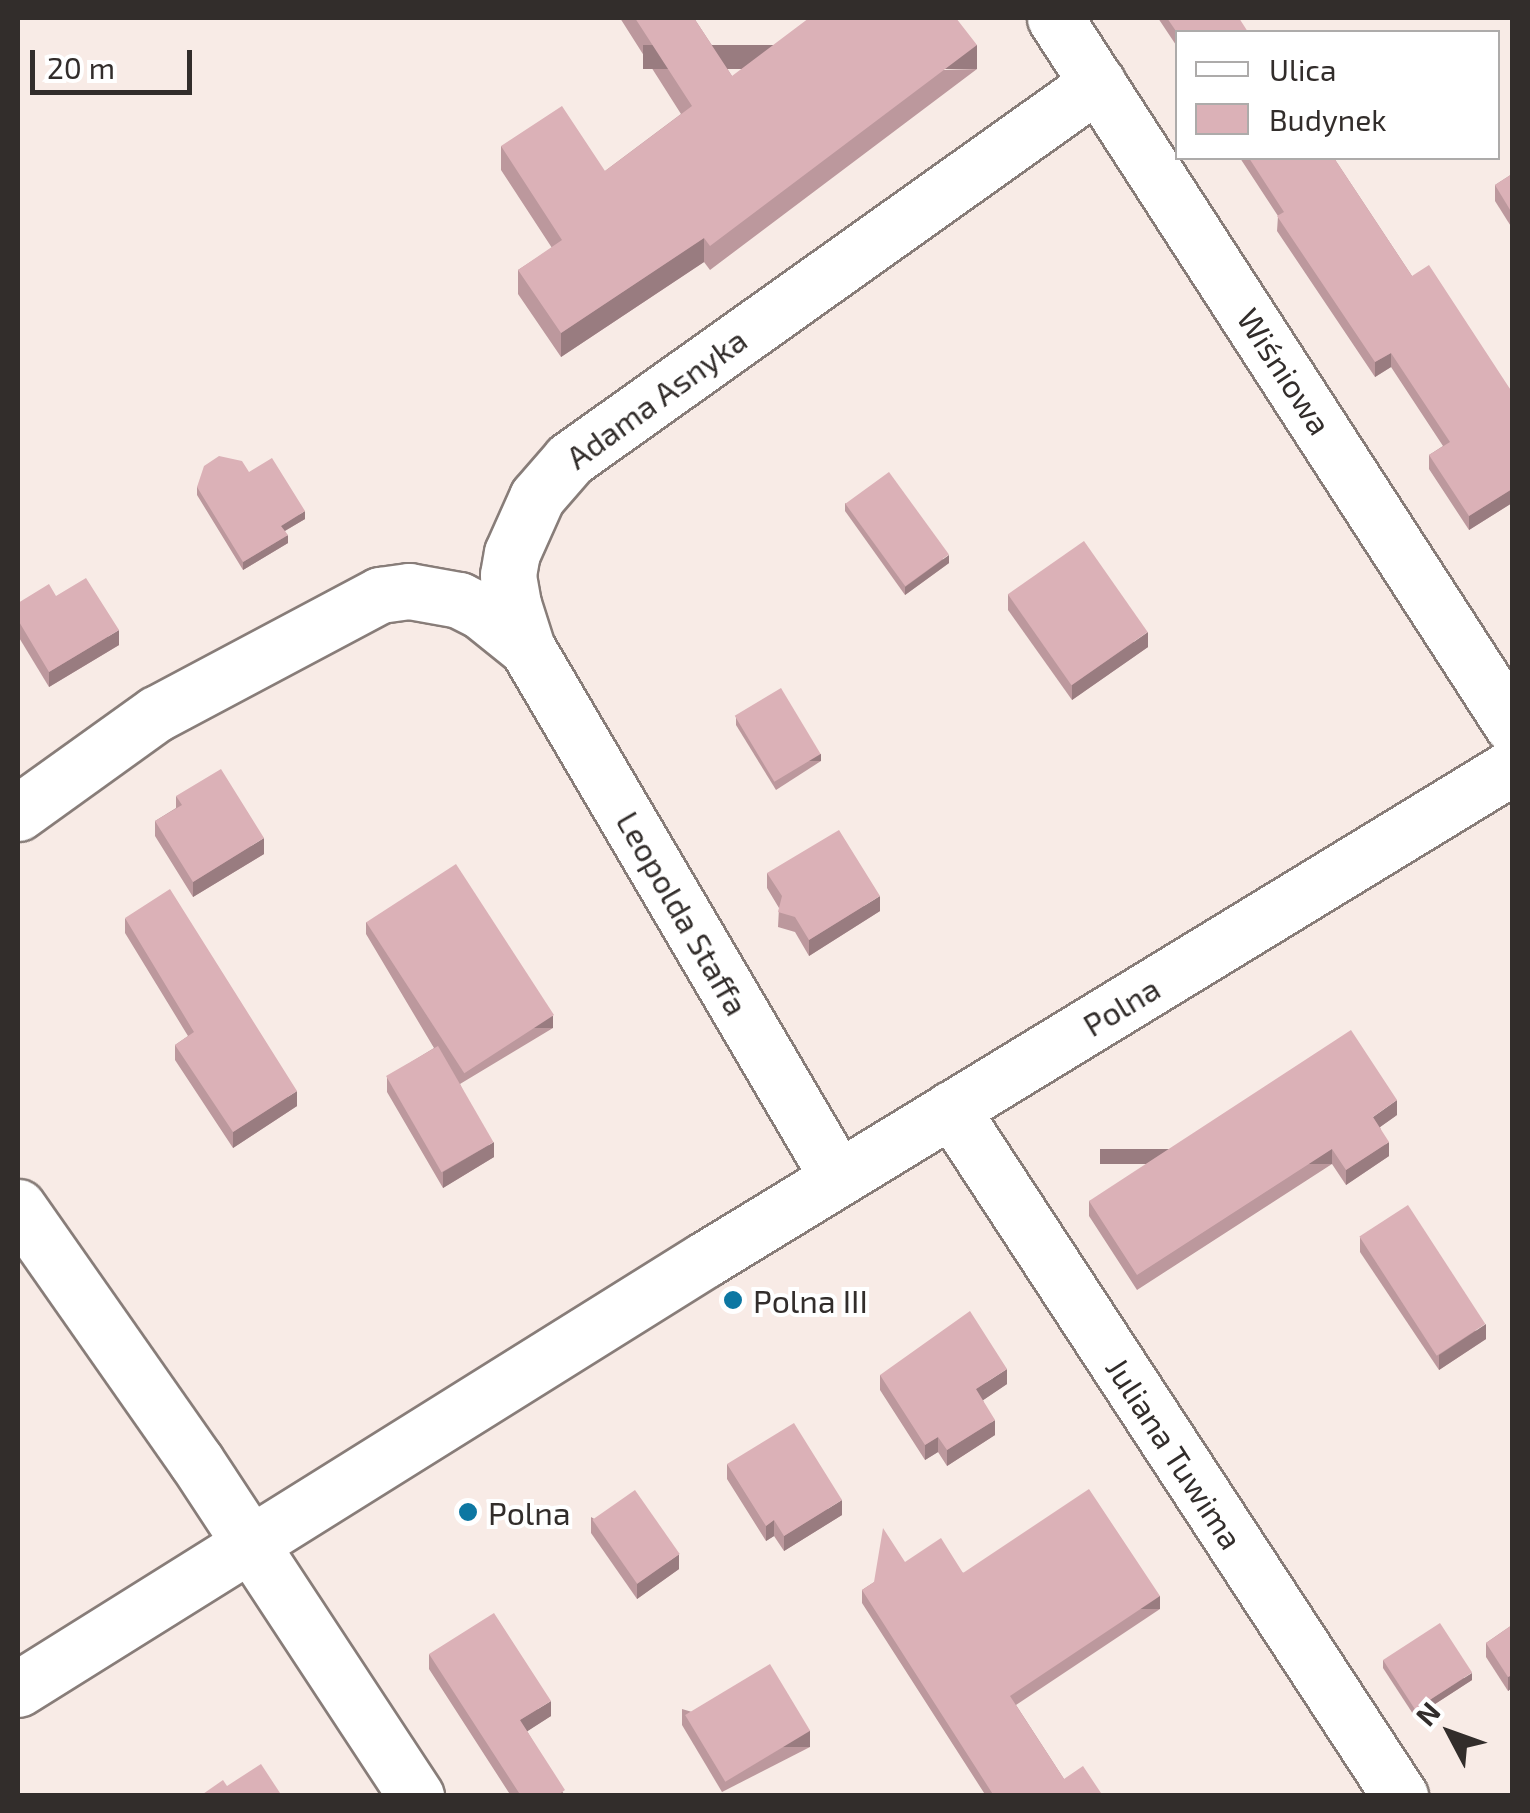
<!DOCTYPE html>
<meta charset="utf-8">
<style>
body{margin:0}
#map{position:relative;width:1530px;height:1813px;overflow:hidden;background:#f8ebe6;font-family:"Exo 2",sans-serif}
div>[style]{position:absolute}
.roads{filter:drop-shadow(2px 0 #887d79) drop-shadow(-2px 0 #887d79) drop-shadow(0 2px #887d79) drop-shadow(0 -2px #887d79)}
.minor>*{height:55px;margin:-27.5px;padding:0 27.5px;transform-origin:27.5px;border-radius:27.5px;background:#fff}
.tertiary>*{height:55px;margin:-27.5px;padding:0 27.5px;transform-origin:27.5px;border-radius:27.5px;background:#fff}
.wall>*{inset:0;background:#bc989d}
.shaded-wall>*{inset:0;background:#997c80;transform-origin:0 0}
.building>*{inset:0;background:#dbb1b7;transform-origin:0 0}
.dots>*{width:28px;height:28px;translate:-50% -50%;box-sizing:border-box;border:5px solid #fff;border-radius:50%}
span{translate:-50% -50%;white-space:nowrap;text-align:center;line-height:1.15;-webkit-text-stroke:8px #fff;paint-order:stroke}
.street-label{font-size:32px;color:#322d2b}
.poi-label{font-size:32px;color:#322d2b}
.left{translate:0 -50%;text-align:left}
.frame{position:absolute;inset:0;border:20px solid #322d2b;pointer-events:none}
.legend{position:absolute;left:1175px;top:30px;width:325px;height:130px;box-sizing:border-box;background:#fff;border:2px solid #adabaa;margin:0;padding:12px 18px;list-style:none;font-size:30px;color:#322d2b}
.legend li{display:flex;align-items:center;gap:20px;height:50px}
.legend b{width:50px;border:2px solid #adabaa}
.north{position:absolute;left:1400px;top:1683px;width:100px;height:100px;-webkit-text-stroke:8px #fff;paint-order:stroke;rotate:311deg;font-size:28px;font-weight:700;line-height:40px;text-align:center;color:#322d2b}
.north::after{content:'';display:block;margin:auto;width:35px;height:45px;background:#322d2b;clip-path:polygon(50% 0,100% 100%,50% 72%,0 100%)}
.scale{position:absolute;left:30px;top:50px;width:162px;height:45px;box-sizing:border-box;border:5px solid #322d2b;border-top:0;padding-left:12px;font-size:30px;line-height:35px;white-space:nowrap;color:#322d2b;-webkit-text-stroke:8px #fff;paint-order:stroke}
</style>
<div id="map">
<div class="roads">
<div class="minor">
<div style="left:1055px;top:18px;width:842px;rotate:57.12deg"></div>
<div style="left:18px;top:813px;width:170px;rotate:-35.7deg"></div>
<div style="left:156px;top:714px;width:254px;rotate:-28deg"></div>
<div style="left:380px;top:595px;width:29px;rotate:-8deg"></div>
<div style="left:409px;top:591px;width:51px;rotate:10.2deg"></div>
<div style="left:459px;top:600px;width:25px;rotate:27deg"></div>
<div style="left:481px;top:611px;width:59px;rotate:38.8deg"></div>
<div style="left:951px;top:1109px;width:821px;rotate:56.83deg"></div>
<div style="left:838px;top:1178px;width:615px;rotate:-120.4deg"></div>
<div style="left:527px;top:648px;width:46px;rotate:-107.7deg"></div>
<div style="left:513px;top:604px;width:29px;rotate:-100deg"></div>
<div style="left:508px;top:575px;width:22px;rotate:-80deg"></div>
<div style="left:512px;top:553px;width:61px;rotate:-65.9deg"></div>
<div style="left:537px;top:497px;width:50px;rotate:-49deg"></div>
<div style="left:570px;top:459px;width:648px;rotate:-35.46deg"></div>
<div style="left:18px;top:1207px;width:310px;rotate:55deg"></div>
<div style="left:196px;top:1461px;width:401px;rotate:56.7deg"></div>
</div>
<div class="tertiary">
<div style="left:18px;top:1689px;width:811px;rotate:-32.01deg"></div>
<div style="left:706px;top:1259px;width:944px;rotate:-31.4deg"></div>
</div>
</div>
<div class="wall">
<div style="clip-path:polygon(620px 18px,694px 18px,732px 76px,977px 69px,710px 270px,704px 262px,561px 357px,518px 294px,518px 270px,552px 248px,501px 170px,501px 146px,605px 171px,681px 114px)"></div>
<div style="clip-path:polygon(1158px 18px,1239px 18px,1178px 32px,1178px 48px)"></div>
<div style="clip-path:polygon(1240px 158px,1334px 158px,1412px 276px,1512px 392px,1512px 503px,1469px 530px,1429px 469px,1429px 455px,1443px 446px,1391px 367px,1375px 377px,1277px 231px,1278px 216px)"></div>
<div style="clip-path:polygon(1512px 174px,1512px 228px,1495px 201px,1495px 185px)"></div>
<div style="clip-path:polygon(249px 472px,305px 519px,285px 531px,288px 543px,243px 570px,197px 495px,197px 487px)"></div>
<div style="clip-path:polygon(845px 503px,949px 563px,905px 595px,845px 511px)"></div>
<div style="clip-path:polygon(1008px 594px,1148px 647px,1072px 700px,1008px 610px)"></div>
<div style="clip-path:polygon(56px 596px,119px 645px,49px 687px,18px 636px,18px 603px)"></div>
<div style="clip-path:polygon(736px 717px,821px 761px,776px 790px,736px 725px)"></div>
<div style="clip-path:polygon(176px 796px,264px 854px,193px 897px,155px 836px,155px 821px,176px 808px)"></div>
<div style="clip-path:polygon(767px 873px,880px 911px,809px 956px,795px 932px,778px 927px,779px 908px,767px 888px)"></div>
<div style="clip-path:polygon(125px 918px,297px 1106px,233px 1148px,175px 1060px,175px 1045px,188px 1036px,125px 933px)"></div>
<div style="clip-path:polygon(366px 922px,553px 1028px,460px 1084px,494px 1157px,443px 1188px,387px 1092px,387px 1077px,434px 1048px,366px 934px)"></div>
<div style="clip-path:polygon(1397px 1115px,1380px 1127px,1389px 1156px,1346px 1185px,1332px 1164px,1137px 1290px,1089px 1216px,1089px 1201px)"></div>
<div style="clip-path:polygon(1360px 1237px,1486px 1339px,1439px 1370px,1360px 1252px)"></div>
<div style="clip-path:polygon(880px 1375px,1007px 1384px,983px 1400px,995px 1435px,947px 1466px,938px 1452px,925px 1460px,880px 1390px)"></div>
<div style="clip-path:polygon(727px 1464px,842px 1515px,784px 1551px,774px 1536px,766px 1541px,727px 1479px)"></div>
<div style="clip-path:polygon(591px 1517px,679px 1569px,637px 1599px,591px 1533px)"></div>
<div style="clip-path:polygon(905px 1562px,1160px 1609px,1016px 1705px,1064px 1779px,1103px 1796px,986px 1796px,862px 1603px,862px 1590px)"></div>
<div style="clip-path:polygon(1512px 1625px,1512px 1688px,1508px 1691px,1486px 1657px,1486px 1643px)"></div>
<div style="clip-path:polygon(429px 1654px,551px 1716px,527px 1731px,565px 1796px,511px 1796px,429px 1669px)"></div>
<div style="clip-path:polygon(1383px 1660px,1472px 1680px,1415px 1717px,1383px 1668px)"></div>
<div style="clip-path:polygon(682px 1709px,810px 1747px,722px 1792px,682px 1725px)"></div>
</div>
<div class="shaded-wall">
<div style="left:977px;top:45px;width:24px;height:334px;rotate:90deg"></div>
<div style="clip-path:polygon(704px 238px,704px 262px,561px 357px,561px 333px)"></div>
<div style="clip-path:polygon(1391px 353px,1391px 367px,1375px 377px,1375px 362px)"></div>
<div style="clip-path:polygon(1512px 489px,1512px 503px,1469px 530px,1469px 516px)"></div>
<div style="clip-path:polygon(305px 511px,305px 519px,281px 533px,281px 526px)"></div>
<div style="clip-path:polygon(288px 535px,288px 543px,243px 570px,243px 562px)"></div>
<div style="clip-path:polygon(949px 555px,949px 563px,905px 595px,905px 587px)"></div>
<div style="clip-path:polygon(119px 630px,119px 645px,49px 687px,49px 672px)"></div>
<div style="clip-path:polygon(1148px 632px,1148px 647px,1072px 700px,1072px 685px)"></div>
<div style="left:821px;top:754px;width:7px;height:54px;rotate:90deg"></div>
<div style="clip-path:polygon(264px 838px,264px 854px,193px 897px,193px 882px)"></div>
<div style="clip-path:polygon(880px 896px,880px 911px,809px 956px,809px 940px)"></div>
<div style="left:553px;top:1016px;width:12px;height:113px;rotate:90deg"></div>
<div style="clip-path:polygon(297px 1091px,297px 1106px,233px 1148px,233px 1132px)"></div>
<div style="clip-path:polygon(1397px 1100px,1397px 1115px,1373px 1132px,1373px 1117px)"></div>
<div style="clip-path:polygon(494px 1142px,494px 1157px,443px 1188px,443px 1172px)"></div>
<div style="clip-path:polygon(1389px 1142px,1389px 1156px,1346px 1185px,1346px 1170px)"></div>
<div style="left:1332px;top:1149px;width:15px;height:232px;rotate:90deg"></div>
<div style="clip-path:polygon(1486px 1324px,1486px 1339px,1439px 1370px,1439px 1355px)"></div>
<div style="clip-path:polygon(1007px 1369px,1007px 1384px,976px 1405px,976px 1389px)"></div>
<div style="clip-path:polygon(995px 1420px,995px 1435px,947px 1466px,947px 1450px)"></div>
<div style="clip-path:polygon(938px 1437px,938px 1452px,925px 1460px,925px 1445px)"></div>
<div style="clip-path:polygon(842px 1500px,842px 1515px,784px 1551px,784px 1536px)"></div>
<div style="clip-path:polygon(774px 1520px,774px 1536px,766px 1541px,766px 1526px)"></div>
<div style="clip-path:polygon(679px 1554px,679px 1569px,637px 1599px,637px 1584px)"></div>
<div style="left:1160px;top:1596px;width:13px;height:180px;rotate:90deg"></div>
<div style="clip-path:polygon(1472px 1673px,1472px 1680px,1415px 1717px,1415px 1709px)"></div>
<div style="clip-path:polygon(1512px 1675px,1512px 1688px,1508px 1691px,1508px 1677px)"></div>
<div style="clip-path:polygon(551px 1701px,551px 1716px,520px 1736px,520px 1720px)"></div>
<div style="left:810px;top:1731px;width:16px;height:99px;rotate:90deg"></div>
</div>
<div class="building">
<div style="clip-path:polygon(635px 18px,694px 18px,732px 76px,809px 18px,956px 18px,977px 45px,710px 246px,704px 238px,561px 333px,518px 270px,562px 240px,501px 146px,562px 106px,605px 171px,692px 106px)"></div>
<div style="clip-path:polygon(1167px 18px,1239px 18px,1248px 32px,1178px 34px)"></div>
<div style="clip-path:polygon(1249px 158px,1334px 158px,1412px 276px,1429px 265px,1512px 392px,1512px 489px,1469px 516px,1429px 455px,1450px 442px,1391px 353px,1375px 362px,1277px 216px,1284px 212px)"></div>
<div style="clip-path:polygon(1512px 174px,1512px 213px,1495px 185px)"></div>
<div style="clip-path:polygon(219px 456px,242px 461px,249px 472px,272px 458px,305px 511px,281px 526px,288px 535px,243px 562px,197px 487px,204px 466px)"></div>
<div style="left:889px;top:472px;width:102px;height:54px;rotate:54deg"></div>
<div style="left:1084px;top:541px;width:111px;height:93px;rotate:55deg"></div>
<div style="clip-path:polygon(86px 578px,119px 630px,49px 672px,18px 620px,18px 603px,49px 584px,56px 596px)"></div>
<div style="left:781px;top:688px;width:77px;height:54px;rotate:59deg"></div>
<div style="clip-path:polygon(221px 769px,264px 838px,193px 882px,155px 821px,182px 805px,176px 796px)"></div>
<div style="clip-path:polygon(839px 830px,880px 896px,809px 940px,795px 917px,778px 912px,782px 896px,767px 873px)"></div>
<div style="left:456px;top:864px;width:180px;height:107px;rotate:57deg"></div>
<div style="clip-path:polygon(170px 889px,297px 1091px,233px 1132px,175px 1045px,194px 1032px,125px 918px)"></div>
<div style="clip-path:polygon(1351px 1030px,1397px 1100px,1373px 1117px,1389px 1142px,1346px 1170px,1332px 1149px,1137px 1275px,1089px 1201px)"></div>
<div style="left:438px;top:1046px;width:111px;height:60px;rotate:60deg"></div>
<div style="left:1408px;top:1205px;width:142px;height:58px;rotate:57deg"></div>
<div style="clip-path:polygon(970px 1311px,1007px 1369px,976px 1389px,995px 1420px,947px 1450px,938px 1437px,925px 1445px,880px 1375px)"></div>
<div style="clip-path:polygon(794px 1423px,842px 1500px,784px 1536px,774px 1520px,766px 1526px,727px 1464px)"></div>
<div style="clip-path:polygon(1089px 1489px,1160px 1596px,1010px 1696px,1064px 1779px,1083px 1766px,1103px 1796px,994px 1796px,862px 1590px,874px 1582px,883px 1528px,905px 1562px,941px 1538px,963px 1573px)"></div>
<div style="left:635px;top:1490px;width:78px;height:52px;rotate:55deg"></div>
<div style="clip-path:polygon(494px 1613px,551px 1701px,520px 1720px,565px 1790px,556px 1796px,521px 1796px,429px 1654px)"></div>
<div style="left:1440px;top:1623px;width:59px;height:68px;rotate:57deg"></div>
<div style="clip-path:polygon(1512px 1625px,1512px 1675px,1508px 1677px,1486px 1643px)"></div>
<div style="left:770px;top:1664px;width:78px;height:99px;rotate:59deg"></div>
<div style="clip-path:polygon(261px 1764px,282px 1796px,200px 1796px,223px 1780px,227px 1786px)"></div>
</div>
<div class="dots">
<div style="left:733px;top:1300px;background:#0d77a2"></div>
<div style="left:468px;top:1512px;background:#0d77a2"></div>
</div>
<div class="street-label">
<span style="left:1285px;top:371px;rotate:57deg">Wiśniowa</span>
<span style="left:656px;top:398px;rotate:-36deg">Adama Asnyka</span>
<span style="left:683px;top:913px;rotate:60deg">Leopolda Staffa</span>
<span style="left:1121px;top:1006px;rotate:-31deg">Polna</span>
<span style="left:1175px;top:1453px;rotate:57deg">Juliana Tuwima</span>
</div>
<div class="poi-label">
<span class="left" style="left:753px;top:1300px">Polna III</span>
<span class="left" style="left:488px;top:1512px">Polna</span>
</div>
<div class="frame"></div>
<ul class="legend">
<li><b style="height:12px;background:#fff"></b>Ulica</li>
<li><b style="height:28px;background:#dbb1b7"></b>Budynek</li>
</ul>
<div class="north">N</div>
<div class="scale">20 m</div>
</div>
